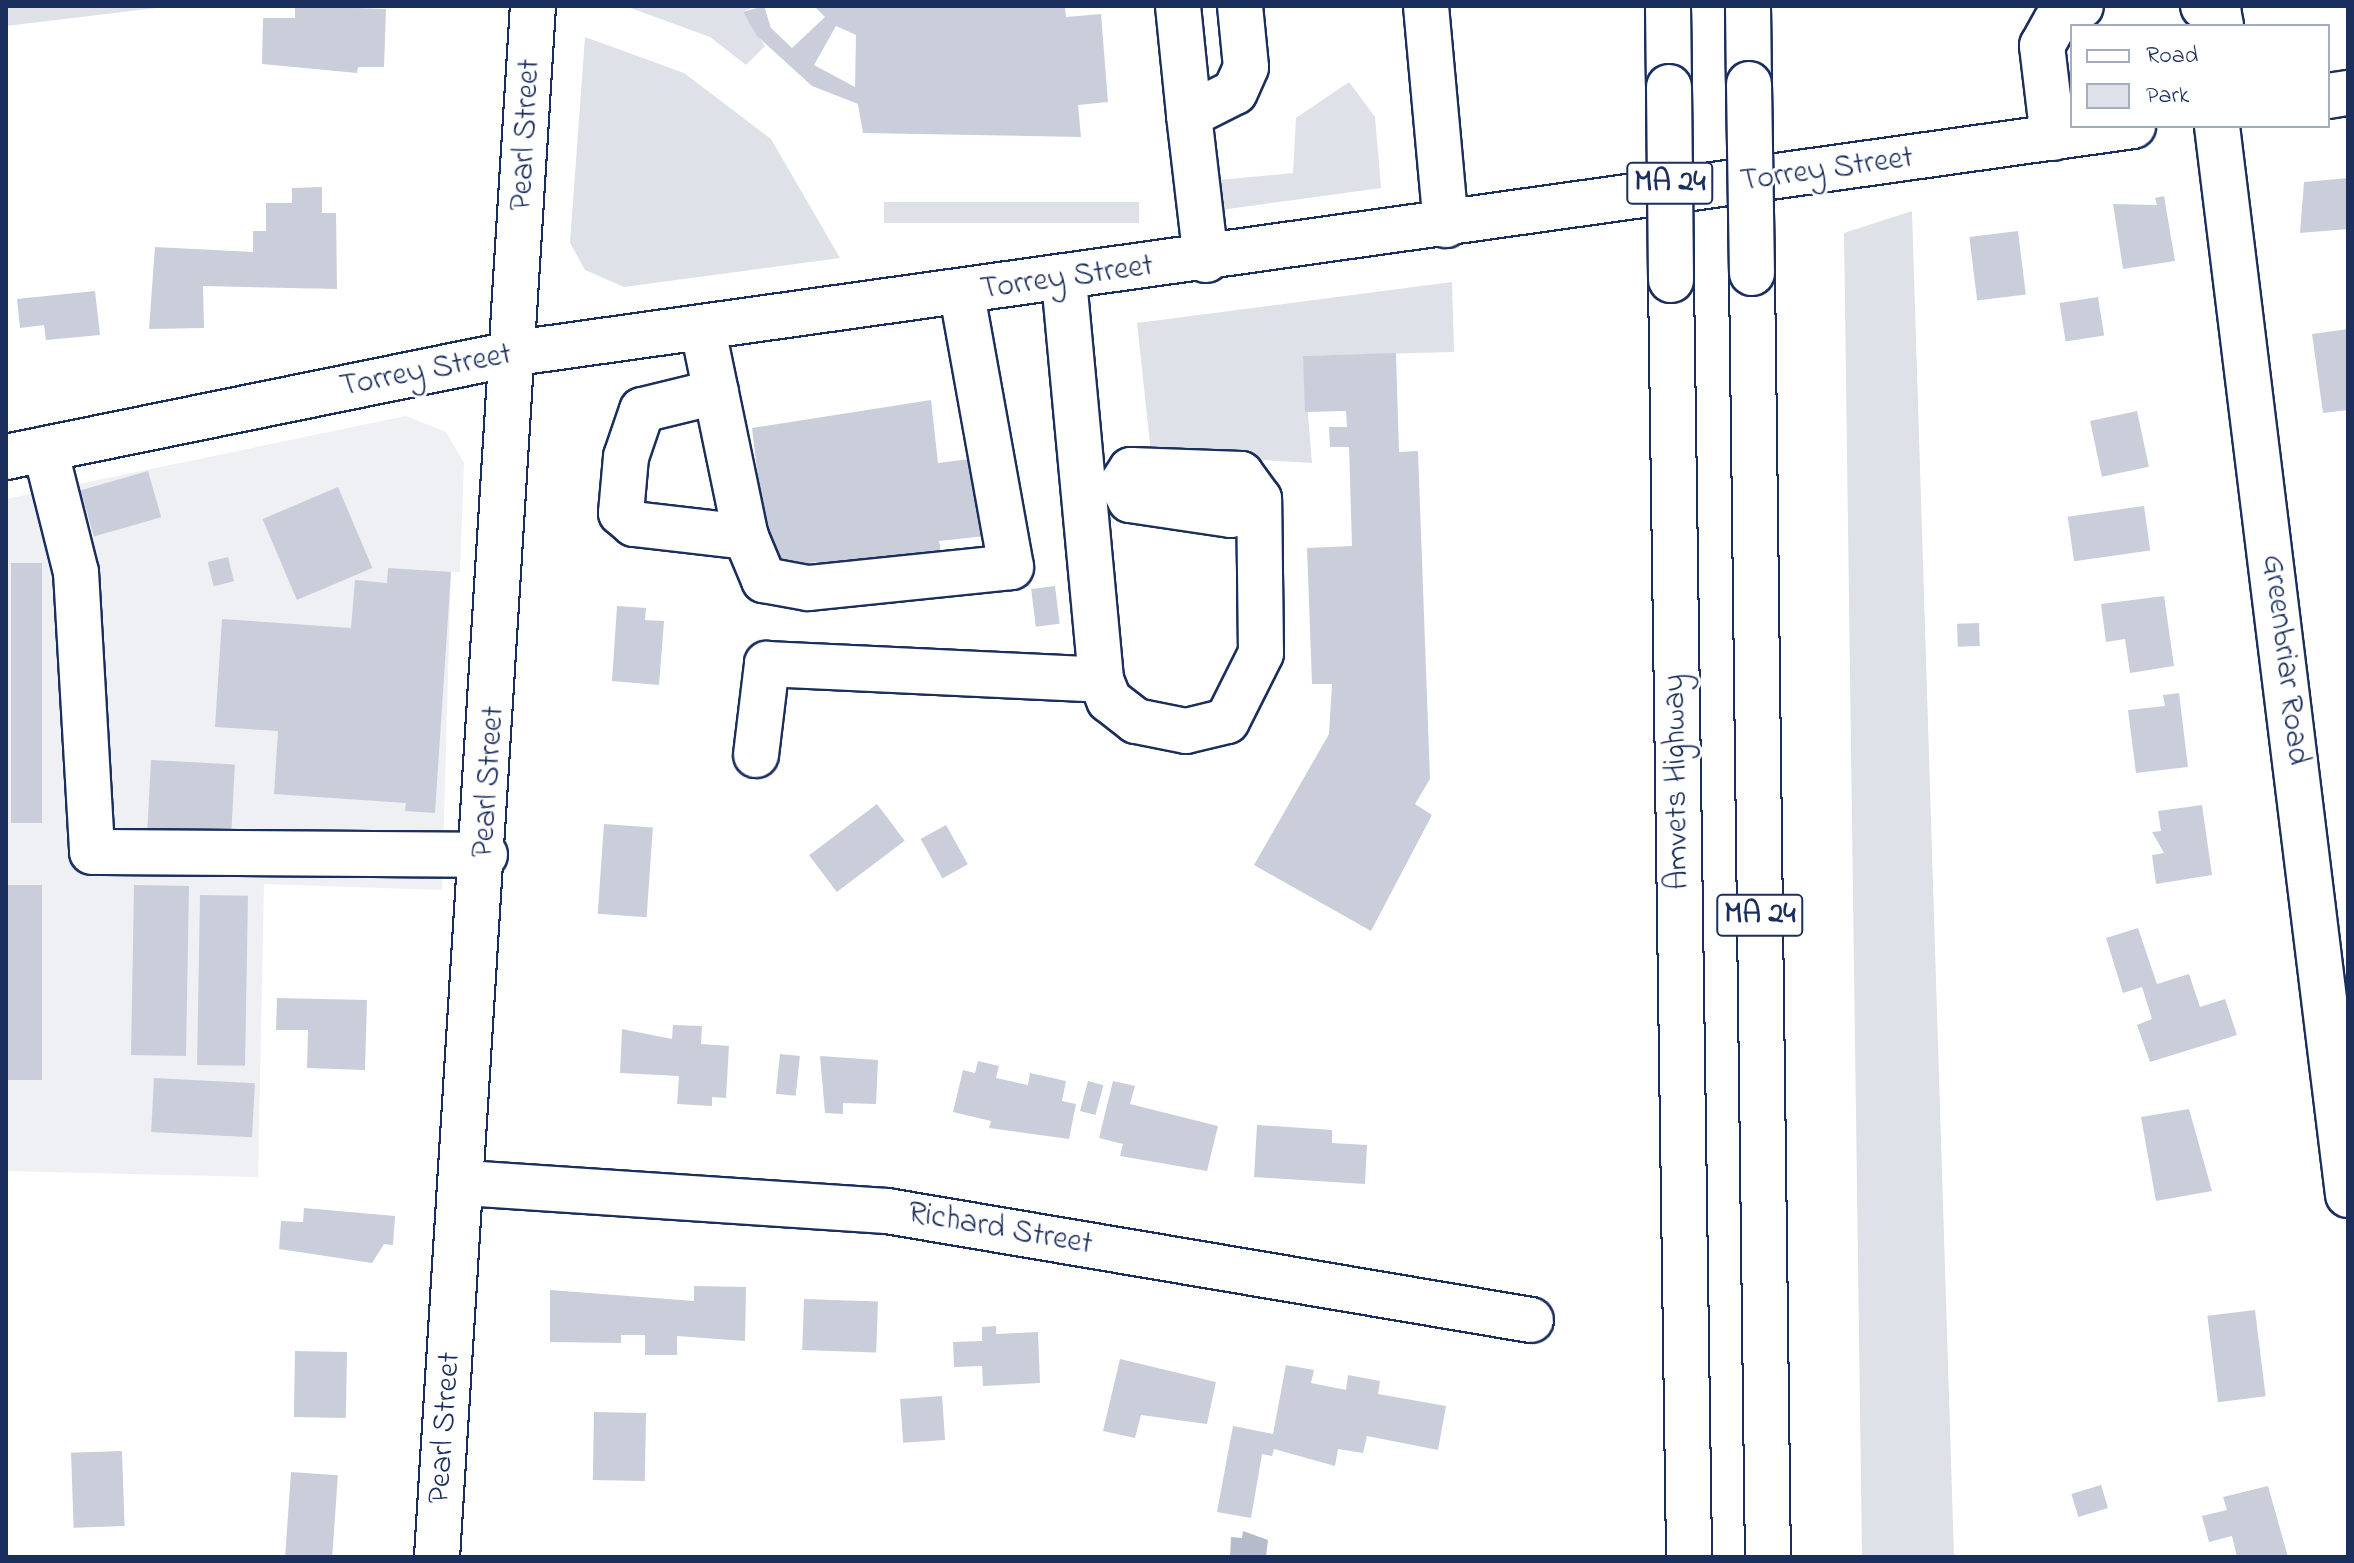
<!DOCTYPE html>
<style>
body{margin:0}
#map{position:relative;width:2354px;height:1563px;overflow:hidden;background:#fff;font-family:"Indie Flower",sans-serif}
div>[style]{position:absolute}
.built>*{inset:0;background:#eff0f4}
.green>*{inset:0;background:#dee1e7;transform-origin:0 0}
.water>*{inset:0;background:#b5bbca}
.building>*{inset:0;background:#caceda;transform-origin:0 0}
.roads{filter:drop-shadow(2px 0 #1b2f5e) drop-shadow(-2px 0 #1b2f5e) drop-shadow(0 2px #1b2f5e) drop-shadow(0 -2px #1b2f5e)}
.minor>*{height:44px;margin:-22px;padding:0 22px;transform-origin:22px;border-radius:22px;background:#fff}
.major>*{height:44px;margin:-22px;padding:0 22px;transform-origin:22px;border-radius:22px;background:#fff}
.highway>*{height:44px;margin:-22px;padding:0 22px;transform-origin:22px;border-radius:22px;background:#fff}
.bridges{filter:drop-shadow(2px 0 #1b2f5e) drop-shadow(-2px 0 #1b2f5e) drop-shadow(0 2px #1b2f5e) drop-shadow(0 -2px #1b2f5e)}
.highway-bridge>*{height:44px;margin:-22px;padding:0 22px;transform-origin:22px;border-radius:22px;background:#fff}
span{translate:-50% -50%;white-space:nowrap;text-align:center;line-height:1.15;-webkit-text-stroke:6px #fff;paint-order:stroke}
.shield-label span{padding:2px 6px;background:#fff;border:2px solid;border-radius:6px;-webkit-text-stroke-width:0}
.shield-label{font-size:30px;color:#1b2f5e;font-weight:700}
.street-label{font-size:32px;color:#1b2f5e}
.frame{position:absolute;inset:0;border:8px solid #1b2f5e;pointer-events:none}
.legend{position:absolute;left:2070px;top:24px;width:260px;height:104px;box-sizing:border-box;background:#fff;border:2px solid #a4acbf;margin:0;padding:10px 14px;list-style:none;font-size:24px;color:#1b2f5e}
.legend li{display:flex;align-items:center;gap:16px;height:40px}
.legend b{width:40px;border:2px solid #a4acbf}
</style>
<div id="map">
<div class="built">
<div style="clip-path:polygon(406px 416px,446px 432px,464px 463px,460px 572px,451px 572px,442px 890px,264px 884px,258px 1177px,6px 1171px,6px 499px)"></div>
</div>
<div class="green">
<div style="clip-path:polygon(6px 6px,173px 6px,6px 26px)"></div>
<div style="clip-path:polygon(625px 6px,755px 6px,743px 12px,765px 46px,746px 65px,710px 37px)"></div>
<div style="clip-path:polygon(585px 37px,684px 73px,771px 139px,840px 258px,624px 287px,585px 270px,570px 243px)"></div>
<div style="clip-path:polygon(1349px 82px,1375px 117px,1381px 188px,1199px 213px,1208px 181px,1293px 173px,1296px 118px)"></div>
<div style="left:1139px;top:202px;width:21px;height:255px;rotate:90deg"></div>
<div style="clip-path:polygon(1912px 211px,1954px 1557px,1862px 1557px,1844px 233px)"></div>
<div style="clip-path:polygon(1452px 282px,1454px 352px,1303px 356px,1312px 463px,1151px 453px,1137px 323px)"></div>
</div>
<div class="water">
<div style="clip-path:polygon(1243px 1531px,1268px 1540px,1266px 1557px,1230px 1557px,1231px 1537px,1242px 1538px)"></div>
</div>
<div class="building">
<div style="clip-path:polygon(295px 6px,386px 9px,384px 67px,358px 67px,357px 73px,262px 64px,263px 18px,295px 18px)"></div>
<div style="clip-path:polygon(evenodd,764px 6px,771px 28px,792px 48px,825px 17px,814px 6px,1065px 6px,1066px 17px,1101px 14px,1108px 102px,1078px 105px,1081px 137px,863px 133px,858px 104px,812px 86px,757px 36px,743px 12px,764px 6px,836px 26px,856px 35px,855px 87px,814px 65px,836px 26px)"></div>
<div style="clip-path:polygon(2348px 178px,2348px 229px,2300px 233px,2304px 182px)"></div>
<div style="clip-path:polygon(322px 187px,322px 213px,336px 213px,337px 289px,203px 286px,204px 328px,149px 329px,155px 247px,253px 252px,253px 231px,266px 231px,266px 203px,292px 203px,292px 188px)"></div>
<div style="clip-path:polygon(2164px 196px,2175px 261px,2123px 269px,2113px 204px,2157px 205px,2155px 198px)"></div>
<div style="left:2018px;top:231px;width:64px;height:49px;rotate:83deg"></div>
<div style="clip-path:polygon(95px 291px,100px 335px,46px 340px,44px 325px,20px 328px,17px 299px)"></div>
<div style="left:2098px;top:297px;width:39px;height:39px;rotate:81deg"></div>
<div style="clip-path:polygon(2348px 329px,2348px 410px,2323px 413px,2312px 334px)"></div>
<div style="clip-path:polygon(1396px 353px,1399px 452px,1418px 451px,1430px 779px,1415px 804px,1432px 815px,1371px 931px,1254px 865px,1329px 734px,1332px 684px,1312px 684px,1307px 548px,1352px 546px,1349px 447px,1330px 447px,1329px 427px,1347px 427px,1346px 411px,1305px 412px,1303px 356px)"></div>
<div style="clip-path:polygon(931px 400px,938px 463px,977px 458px,986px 536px,939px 541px,942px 559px,817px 574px,816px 562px,769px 568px,752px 428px)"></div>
<div style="left:2137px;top:411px;width:57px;height:48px;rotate:78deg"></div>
<div style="left:148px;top:471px;width:48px;height:70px;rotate:74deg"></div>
<div style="left:338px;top:487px;width:88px;height:82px;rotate:67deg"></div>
<div style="left:2144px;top:506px;width:45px;height:77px;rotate:82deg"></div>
<div style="left:228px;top:557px;width:25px;height:21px;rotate:76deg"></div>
<div style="left:11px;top:563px;width:31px;height:260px"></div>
<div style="clip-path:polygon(388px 568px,451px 572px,435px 813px,405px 811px,406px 803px,274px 794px,278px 731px,215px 727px,222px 619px,351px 628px,355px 580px,387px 583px)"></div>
<div style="left:1055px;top:586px;width:38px;height:24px;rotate:83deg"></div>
<div style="clip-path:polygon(2164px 596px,2174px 666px,2130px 673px,2125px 639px,2106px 642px,2101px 604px)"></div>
<div style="clip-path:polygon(617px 606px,646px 608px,645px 620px,664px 621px,659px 685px,612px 681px)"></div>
<div style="left:1979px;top:623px;width:23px;height:22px;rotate:88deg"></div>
<div style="clip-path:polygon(2179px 693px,2188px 767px,2136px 773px,2128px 710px,2165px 706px,2163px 695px)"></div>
<div style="left:151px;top:760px;width:84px;height:68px;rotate:3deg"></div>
<div style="left:877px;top:804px;width:46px;height:85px;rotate:53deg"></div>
<div style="clip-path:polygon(2202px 805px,2212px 875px,2156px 884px,2152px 855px,2164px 853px,2152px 832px,2161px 831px,2158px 811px)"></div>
<div style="left:604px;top:824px;width:49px;height:90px;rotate:4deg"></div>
<div style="left:946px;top:825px;width:45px;height:29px;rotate:61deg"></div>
<div style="left:6px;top:885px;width:36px;height:195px"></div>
<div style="left:134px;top:885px;width:55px;height:170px;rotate:1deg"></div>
<div style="left:200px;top:895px;width:48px;height:170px;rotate:1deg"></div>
<div style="clip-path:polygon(2138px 928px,2157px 984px,2189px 974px,2200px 1007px,2225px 999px,2237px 1035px,2150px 1062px,2137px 1025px,2152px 1019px,2142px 987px,2123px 993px,2106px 938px)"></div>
<div style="clip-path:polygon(277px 998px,367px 1000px,365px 1070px,307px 1068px,308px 1030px,276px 1030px)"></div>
<div style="clip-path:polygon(673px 1025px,702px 1026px,701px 1044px,729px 1046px,726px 1098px,712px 1097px,712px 1106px,677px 1104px,679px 1076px,620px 1073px,622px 1029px,672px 1039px)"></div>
<div style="left:780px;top:1054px;width:20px;height:40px;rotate:6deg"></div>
<div style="clip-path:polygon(820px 1056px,878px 1060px,876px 1104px,843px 1103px,843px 1114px,825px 1113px)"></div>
<div style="clip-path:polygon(978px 1061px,999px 1066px,996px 1078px,1028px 1085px,1030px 1073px,1066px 1081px,1062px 1101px,1076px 1104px,1069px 1139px,989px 1128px,991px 1121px,953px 1112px,963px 1070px,975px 1073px)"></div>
<div style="left:154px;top:1078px;width:101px;height:54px;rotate:3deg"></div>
<div style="left:1088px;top:1081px;width:16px;height:31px;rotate:15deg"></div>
<div style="clip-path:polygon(1113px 1081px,1135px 1086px,1130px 1104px,1218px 1126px,1207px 1171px,1120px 1156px,1123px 1144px,1099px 1138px)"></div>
<div style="clip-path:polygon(2189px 1109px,2212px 1191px,2156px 1201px,2141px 1117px)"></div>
<div style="clip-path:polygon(1257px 1125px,1332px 1130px,1332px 1143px,1367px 1145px,1365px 1184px,1254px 1177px)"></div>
<div style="clip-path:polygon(304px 1208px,395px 1216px,393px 1245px,384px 1244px,372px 1263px,279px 1249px,281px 1221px,303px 1222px)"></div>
<div style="clip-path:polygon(694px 1286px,746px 1287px,745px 1341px,677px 1336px,677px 1355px,645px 1355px,645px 1335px,621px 1335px,621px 1343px,550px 1342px,550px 1290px,694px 1301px)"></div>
<div style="left:804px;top:1299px;width:74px;height:51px;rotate:2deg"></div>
<div style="left:2255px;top:1310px;width:87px;height:48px;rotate:83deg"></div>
<div style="clip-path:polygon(996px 1326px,996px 1334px,1038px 1332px,1040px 1383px,983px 1386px,982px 1366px,954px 1367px,953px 1342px,982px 1341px,982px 1327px)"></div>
<div style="left:295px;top:1351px;width:52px;height:66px;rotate:1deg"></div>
<div style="clip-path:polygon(1120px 1359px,1216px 1382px,1207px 1424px,1141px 1415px,1135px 1438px,1103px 1431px)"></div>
<div style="clip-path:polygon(1286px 1365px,1314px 1370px,1311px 1383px,1346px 1390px,1348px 1375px,1380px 1381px,1378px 1394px,1446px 1406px,1438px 1450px,1367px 1436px,1363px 1453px,1338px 1449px,1335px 1466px,1274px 1449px,1272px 1456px,1262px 1454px,1251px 1518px,1217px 1512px,1233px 1426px,1273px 1434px)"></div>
<div style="left:942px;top:1396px;width:44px;height:42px;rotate:86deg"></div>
<div style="left:594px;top:1412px;width:52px;height:68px;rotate:1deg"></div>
<div style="left:122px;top:1451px;width:75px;height:51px;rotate:88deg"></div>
<div style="left:291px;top:1472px;width:47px;height:83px;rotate:4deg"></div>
<div style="left:2101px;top:1485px;width:24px;height:31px;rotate:73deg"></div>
<div style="clip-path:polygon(2268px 1486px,2288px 1557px,2237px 1557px,2232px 1536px,2209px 1542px,2202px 1516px,2227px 1510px,2223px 1497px)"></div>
</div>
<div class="roads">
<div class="minor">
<div style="left:1178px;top:6px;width:110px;rotate:84.2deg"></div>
<div style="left:1426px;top:6px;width:220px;rotate:84.8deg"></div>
<div style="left:2203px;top:6px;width:16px;rotate:15deg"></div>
<div style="left:2218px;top:10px;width:16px;rotate:79deg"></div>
<div style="left:2217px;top:126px;width:1077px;rotate:83.01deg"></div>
<div style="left:2053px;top:138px;width:93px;rotate:-96.8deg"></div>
<div style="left:2042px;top:46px;width:29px;rotate:-61deg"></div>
<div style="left:2056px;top:21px;width:29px;rotate:-31deg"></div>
<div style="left:1206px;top:260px;width:146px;rotate:-96.7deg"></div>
<div style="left:1189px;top:115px;width:51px;rotate:-26.6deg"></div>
<div style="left:1235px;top:92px;width:27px;rotate:-66deg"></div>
<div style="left:1246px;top:67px;width:61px;rotate:-95.6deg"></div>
<div style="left:1064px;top:280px;width:402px;rotate:84.7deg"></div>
<div style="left:1101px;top:680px;width:22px;rotate:68deg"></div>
<div style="left:1109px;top:700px;width:34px;rotate:38deg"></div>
<div style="left:1136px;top:721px;width:51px;rotate:11.3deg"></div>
<div style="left:1186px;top:731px;width:42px;rotate:-13.7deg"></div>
<div style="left:1227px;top:721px;width:76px;rotate:-63.4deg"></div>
<div style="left:1261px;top:653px;width:154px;rotate:-90.7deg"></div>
<div style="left:1259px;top:499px;width:31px;rotate:-126deg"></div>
<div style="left:1241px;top:474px;width:110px;rotate:-177.9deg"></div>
<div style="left:1131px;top:470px;width:17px;rotate:123deg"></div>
<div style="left:703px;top:330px;width:211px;rotate:78.3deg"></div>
<div style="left:746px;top:537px;width:47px;rotate:67.3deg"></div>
<div style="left:764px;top:580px;width:45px;rotate:10.3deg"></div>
<div style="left:808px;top:588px;width:204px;rotate:-5.9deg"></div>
<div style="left:1011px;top:567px;width:277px;rotate:-100.2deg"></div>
<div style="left:716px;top:392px;width:76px;rotate:166.3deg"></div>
<div style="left:642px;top:410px;width:50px;rotate:108.8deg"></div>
<div style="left:626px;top:457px;width:56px;rotate:95.1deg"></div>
<div style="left:621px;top:513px;width:17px;rotate:40deg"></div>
<div style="left:634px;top:524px;width:113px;rotate:6.6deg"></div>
<div style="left:45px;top:449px;width:127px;rotate:75.9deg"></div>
<div style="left:76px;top:572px;width:280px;rotate:86.7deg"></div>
<div style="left:92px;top:852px;width:393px;rotate:0.4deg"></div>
<div style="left:1122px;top:484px;width:18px;rotate:63deg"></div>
<div style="left:1130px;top:500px;width:102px;rotate:8.4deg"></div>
<div style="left:1231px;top:515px;width:32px;rotate:-30deg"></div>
<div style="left:756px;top:755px;width:92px;rotate:-83.1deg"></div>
<div style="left:767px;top:664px;width:334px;rotate:2.7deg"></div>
<div style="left:464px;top:1183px;width:424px;rotate:3.8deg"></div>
<div style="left:887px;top:1211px;width:653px;rotate:9.61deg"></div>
<div style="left:437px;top:1557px;width:1554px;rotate:-86.46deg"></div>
</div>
<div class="major">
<div style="left:2328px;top:96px;width:20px;rotate:-9deg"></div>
<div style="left:6px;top:457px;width:520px;rotate:-11.53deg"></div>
<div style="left:516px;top:353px;width:1633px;rotate:-7.99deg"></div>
</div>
<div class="highway">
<div style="left:1668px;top:6px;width:81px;rotate:89.3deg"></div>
<div style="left:1748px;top:6px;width:78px;rotate:89.3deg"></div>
<div style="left:1752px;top:273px;width:1284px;rotate:89.29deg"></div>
<div style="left:1671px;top:280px;width:1277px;rotate:89.19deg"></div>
</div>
</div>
<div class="bridges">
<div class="highway-bridge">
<div style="left:1749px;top:84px;width:189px;rotate:89.1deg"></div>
<div style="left:1669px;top:87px;width:193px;rotate:89.4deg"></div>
</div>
</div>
<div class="shield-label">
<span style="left:1670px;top:183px">MA 24</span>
<span style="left:1760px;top:915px">MA 24</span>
</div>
<div class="street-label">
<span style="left:527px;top:135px;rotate:-87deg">Pearl Street</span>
<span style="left:1827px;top:171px;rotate:-8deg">Torrey Street</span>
<span style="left:1067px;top:279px;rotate:-8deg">Torrey Street</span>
<span style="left:426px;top:372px;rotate:-11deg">Torrey Street</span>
<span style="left:2284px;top:660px;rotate:83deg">Greenbriar Road</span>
<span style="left:490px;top:782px;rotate:-86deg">Pearl Street</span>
<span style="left:1678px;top:782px;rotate:-91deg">Amvets Highway</span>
<span style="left:1000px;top:1230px;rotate:10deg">Richard Street</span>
<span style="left:446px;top:1428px;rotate:-86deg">Pearl Street</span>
</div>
<div class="frame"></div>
<ul class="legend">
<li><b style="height:10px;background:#fff"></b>Road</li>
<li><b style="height:22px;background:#dee1e7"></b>Park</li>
</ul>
</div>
